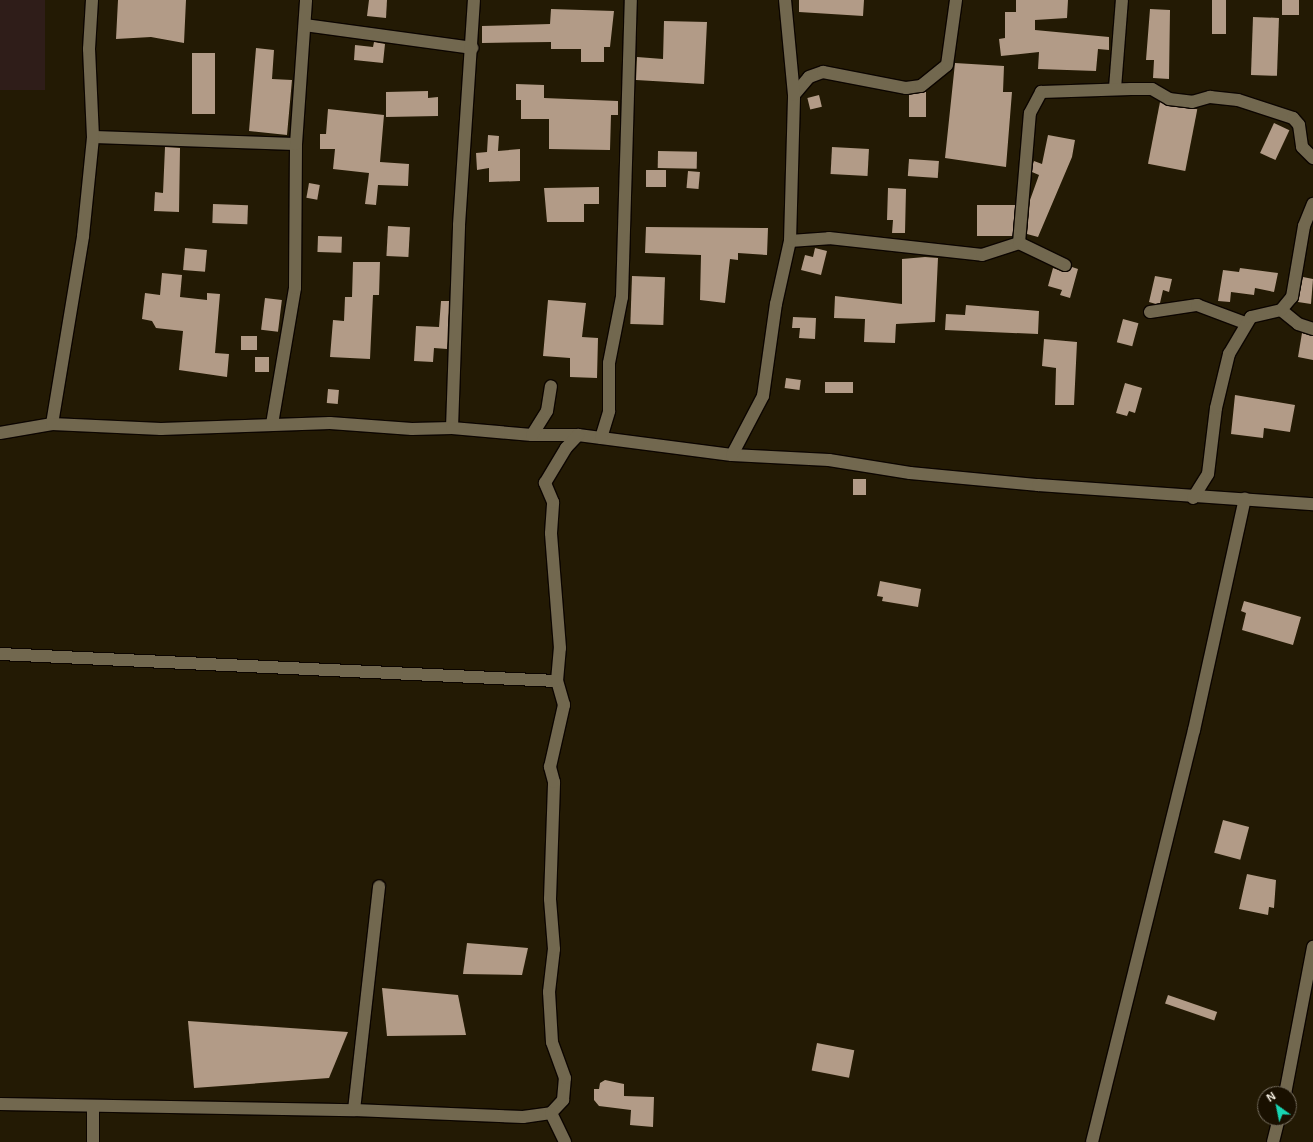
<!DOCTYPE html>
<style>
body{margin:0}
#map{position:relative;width:1313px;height:1142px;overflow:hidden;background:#231a04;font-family:Helvetica,sans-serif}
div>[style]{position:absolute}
.industrial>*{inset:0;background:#2f1d19;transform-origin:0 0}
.building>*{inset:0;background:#b29b87;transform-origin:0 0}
.roads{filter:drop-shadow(1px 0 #0c0500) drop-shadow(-1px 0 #0c0500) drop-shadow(0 1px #0c0500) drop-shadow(0 -1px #0c0500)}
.minor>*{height:12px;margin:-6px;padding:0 6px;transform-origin:6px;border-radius:6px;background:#72684f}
span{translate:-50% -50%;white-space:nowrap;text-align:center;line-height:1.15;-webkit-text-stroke:4px #191000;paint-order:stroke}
.north{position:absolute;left:1257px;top:1086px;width:40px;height:40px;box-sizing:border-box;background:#191000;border:1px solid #736b5c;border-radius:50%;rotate:327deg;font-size:11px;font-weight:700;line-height:16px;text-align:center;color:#f9f3e5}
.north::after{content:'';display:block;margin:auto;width:14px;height:18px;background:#17d5b3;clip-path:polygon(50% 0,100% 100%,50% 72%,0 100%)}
</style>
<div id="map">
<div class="industrial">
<div style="left:0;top:0;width:45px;height:90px"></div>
</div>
<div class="building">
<div style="clip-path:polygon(118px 0,186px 0,184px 43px,151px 37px,116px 39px)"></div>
<div style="clip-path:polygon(369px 0,387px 0,386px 18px,367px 16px)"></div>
<div style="clip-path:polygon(799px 0,864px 0,863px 16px,799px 12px)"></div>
<div style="clip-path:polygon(1016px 0,1068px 0,1067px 18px,1035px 20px,1035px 30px,1109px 37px,1109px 50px,1098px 49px,1096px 71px,1038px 69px,1039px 52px,1001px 56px,999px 39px,1005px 38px,1005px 12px,1016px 12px)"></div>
<div style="left:1212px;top:0;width:14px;height:34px"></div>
<div style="left:1282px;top:0;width:17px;height:15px"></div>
<div style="clip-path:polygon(551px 9px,614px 11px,610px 47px,604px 47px,604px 62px,581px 62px,581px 49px,551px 49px,551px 42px,482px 43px,482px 26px,550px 24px)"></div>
<div style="clip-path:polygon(1150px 9px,1170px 10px,1169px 79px,1153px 78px,1154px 60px,1146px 60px)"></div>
<div style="left:1253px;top:17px;width:26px;height:58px;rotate:2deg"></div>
<div style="clip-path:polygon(664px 21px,707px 22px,704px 84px,636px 80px,637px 57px,663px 59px)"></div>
<div style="clip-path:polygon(374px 42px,385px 44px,383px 63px,354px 60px,355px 45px,373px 47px)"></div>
<div style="clip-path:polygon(256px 48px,274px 50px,272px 79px,292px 80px,287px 135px,249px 131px)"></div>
<div style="left:192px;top:53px;width:23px;height:61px"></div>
<div style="clip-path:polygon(955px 63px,1004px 66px,1003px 92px,1012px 92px,1006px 167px,945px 158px)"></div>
<div style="clip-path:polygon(516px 84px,544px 85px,544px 98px,618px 101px,618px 115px,611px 115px,610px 150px,549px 149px,549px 119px,521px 119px,521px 100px,516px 100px)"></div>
<div style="clip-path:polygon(428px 91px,428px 98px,438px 97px,438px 116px,386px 117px,386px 92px)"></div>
<div style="left:926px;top:92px;width:25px;height:17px;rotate:90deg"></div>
<div style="left:819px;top:95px;width:12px;height:12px;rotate:76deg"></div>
<div style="left:1160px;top:102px;width:38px;height:63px;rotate:11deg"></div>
<div style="clip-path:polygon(328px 109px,384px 115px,380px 162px,409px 164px,408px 186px,378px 185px,376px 205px,365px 204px,369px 173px,333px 169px,335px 149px,320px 149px,320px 134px,326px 134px)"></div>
<div style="left:1274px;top:123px;width:17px;height:33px;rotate:25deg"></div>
<div style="clip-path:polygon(488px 135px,499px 136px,498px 151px,520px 149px,520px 181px,489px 182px,489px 168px,477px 170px,476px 153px,487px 152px)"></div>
<div style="clip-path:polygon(1048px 135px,1075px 140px,1072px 157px,1038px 237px,1027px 234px,1030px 200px,1039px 175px,1032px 172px,1033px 164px,1034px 161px,1042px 164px)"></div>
<div style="clip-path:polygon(165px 147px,180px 148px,179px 212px,154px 211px,155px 192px,163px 193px)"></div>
<div style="left:832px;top:147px;width:37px;height:27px;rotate:3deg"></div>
<div style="left:658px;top:151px;width:39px;height:17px;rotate:1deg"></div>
<div style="left:909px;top:159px;width:30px;height:17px;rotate:4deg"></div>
<div style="left:646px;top:170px;width:20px;height:17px"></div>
<div style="left:688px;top:171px;width:12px;height:17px;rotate:5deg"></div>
<div style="left:309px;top:183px;width:11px;height:15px;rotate:10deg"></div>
<div style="clip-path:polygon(599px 187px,599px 204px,584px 204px,584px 222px,547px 222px,544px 188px)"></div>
<div style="clip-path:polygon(888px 188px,906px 189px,905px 233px,892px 233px,893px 220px,887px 220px)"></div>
<div style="left:213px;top:204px;width:35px;height:19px;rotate:2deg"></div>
<div style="left:977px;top:205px;width:38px;height:31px"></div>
<div style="left:388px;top:226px;width:22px;height:30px;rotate:3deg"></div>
<div style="clip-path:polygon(646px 227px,768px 228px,767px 255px,738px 253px,738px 260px,730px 259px,725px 303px,700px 300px,701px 255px,645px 253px)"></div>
<div style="left:318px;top:236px;width:24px;height:16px;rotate:2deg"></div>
<div style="left:185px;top:248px;width:22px;height:22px;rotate:5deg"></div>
<div style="clip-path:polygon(815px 248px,827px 251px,821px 275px,801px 270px,805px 255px,813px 257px)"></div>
<div style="clip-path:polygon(925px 257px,938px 258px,935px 322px,896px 324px,895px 343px,864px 342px,865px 319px,834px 318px,835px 296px,902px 304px,902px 259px)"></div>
<div style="clip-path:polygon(353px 262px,380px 262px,379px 295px,373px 295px,370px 359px,330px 357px,333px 320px,344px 321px,345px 297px,352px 297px)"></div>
<div style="clip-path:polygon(1072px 267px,1078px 269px,1070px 298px,1060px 295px,1062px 290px,1048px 286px,1053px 268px,1065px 272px)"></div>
<div style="clip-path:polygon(1240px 268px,1278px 273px,1274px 292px,1255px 288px,1254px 295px,1231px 292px,1230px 302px,1218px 301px,1223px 270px,1239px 272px)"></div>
<div style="clip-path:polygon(162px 273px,182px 275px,180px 297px,207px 300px,207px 293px,220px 294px,215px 353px,229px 354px,227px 377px,179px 370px,183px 331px,156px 328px,152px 321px,142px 319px,145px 293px,160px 295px)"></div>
<div style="left:632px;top:276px;width:33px;height:48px;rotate:2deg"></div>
<div style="clip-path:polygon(1155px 276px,1172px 279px,1169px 292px,1163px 290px,1160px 303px,1156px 304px,1149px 302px)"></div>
<div style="clip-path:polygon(1303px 277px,1313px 279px,1311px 304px,1298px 302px)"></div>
<div style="left:265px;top:298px;width:17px;height:32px;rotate:7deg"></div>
<div style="clip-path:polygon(548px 300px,586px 303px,582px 337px,598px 338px,597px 378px,570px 377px,570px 358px,543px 356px)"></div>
<div style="clip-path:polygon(441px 301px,449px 301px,447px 349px,434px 348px,433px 362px,414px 361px,416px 326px,439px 327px)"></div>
<div style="clip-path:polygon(966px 305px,1039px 311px,1038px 334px,945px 330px,946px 314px,965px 315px)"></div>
<div style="clip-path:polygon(793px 317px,816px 318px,815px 339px,799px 338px,800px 328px,792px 328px)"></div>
<div style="left:1123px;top:319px;width:16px;height:24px;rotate:15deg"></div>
<div style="clip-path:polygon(1302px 333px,1313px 336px,1313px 360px,1298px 357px)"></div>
<div style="left:241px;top:336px;width:16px;height:14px"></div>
<div style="clip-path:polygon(1044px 339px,1077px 342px,1074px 405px,1055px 405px,1056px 368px,1042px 366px)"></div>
<div style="left:255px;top:357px;width:14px;height:15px"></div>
<div style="left:786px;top:378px;width:15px;height:10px;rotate:8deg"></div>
<div style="left:825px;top:382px;width:28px;height:11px"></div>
<div style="clip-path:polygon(1125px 383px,1142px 388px,1135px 413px,1129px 411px,1127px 416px,1116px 413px)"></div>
<div style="left:328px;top:389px;width:11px;height:14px;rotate:5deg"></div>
<div style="clip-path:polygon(1235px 395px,1295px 405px,1290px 432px,1264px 428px,1263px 438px,1231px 434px)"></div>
<div style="left:853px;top:479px;width:13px;height:16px"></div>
<div style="clip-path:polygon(880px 581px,921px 589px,918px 607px,882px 601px,883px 597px,877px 596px)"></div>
<div style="clip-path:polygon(1244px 601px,1301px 617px,1293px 645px,1242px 630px,1246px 613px,1241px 611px)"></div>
<div style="left:1223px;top:820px;width:27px;height:34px;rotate:15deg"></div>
<div style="clip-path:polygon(1247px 874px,1276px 880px,1274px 908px,1269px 907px,1268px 915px,1239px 909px)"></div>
<div style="clip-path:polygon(467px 943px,528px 948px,522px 975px,463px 974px)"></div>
<div style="clip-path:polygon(382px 988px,458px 995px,466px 1035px,387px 1036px)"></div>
<div style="left:1168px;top:995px;width:52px;height:9px;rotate:19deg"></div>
<div style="clip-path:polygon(188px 1021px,348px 1032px,329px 1078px,194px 1088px)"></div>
<div style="left:817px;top:1043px;width:38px;height:28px;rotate:11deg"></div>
<div style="clip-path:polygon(605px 1080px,624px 1084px,624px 1096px,654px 1097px,653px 1127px,630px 1125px,631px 1110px,599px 1106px,594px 1100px,594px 1089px,599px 1089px,600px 1083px)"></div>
</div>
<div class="roads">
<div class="minor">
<div style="left:305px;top:25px;width:169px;rotate:7.8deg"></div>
<div style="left:1115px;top:88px;width:88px;rotate:-85.5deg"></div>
<div style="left:794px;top:95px;width:23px;rotate:-50deg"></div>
<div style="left:809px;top:77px;width:15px;rotate:-20deg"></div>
<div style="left:823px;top:72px;width:85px;rotate:10.9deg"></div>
<div style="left:906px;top:88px;width:15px;rotate:-8deg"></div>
<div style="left:921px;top:86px;width:33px;rotate:-39deg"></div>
<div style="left:947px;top:65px;width:66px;rotate:-82.1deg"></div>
<div style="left:93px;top:137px;width:203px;rotate:2deg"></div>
<div style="left:790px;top:241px;width:39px;rotate:-4deg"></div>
<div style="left:829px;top:238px;width:154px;rotate:6.3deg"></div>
<div style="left:982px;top:255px;width:39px;rotate:-18deg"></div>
<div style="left:1019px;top:243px;width:130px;rotate:-85.2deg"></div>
<div style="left:1030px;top:113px;width:24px;rotate:-62deg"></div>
<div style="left:1041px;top:92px;width:90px;rotate:-1.9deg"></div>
<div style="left:1131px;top:89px;width:21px"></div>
<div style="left:1152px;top:89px;width:20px;rotate:30deg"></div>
<div style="left:1169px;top:99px;width:23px;rotate:7deg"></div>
<div style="left:1192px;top:102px;width:19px;rotate:-16deg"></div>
<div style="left:1210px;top:97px;width:28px;rotate:6deg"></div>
<div style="left:1238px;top:100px;width:58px;rotate:18.1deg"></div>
<div style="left:1293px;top:118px;width:9px;rotate:49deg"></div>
<div style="left:1299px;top:125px;width:22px;rotate:82deg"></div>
<div style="left:1302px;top:147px;width:16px;rotate:45deg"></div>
<div style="left:1019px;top:243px;width:51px;rotate:25.6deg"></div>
<div style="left:1281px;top:310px;width:22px;rotate:39deg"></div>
<div style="left:1298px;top:324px;width:16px;rotate:18deg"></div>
<div style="left:1150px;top:312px;width:48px;rotate:-8.5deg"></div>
<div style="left:1197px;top:305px;width:51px;rotate:20.6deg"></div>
<div style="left:52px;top:424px;width:191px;rotate:-80.6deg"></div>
<div style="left:83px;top:236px;width:100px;rotate:-84.2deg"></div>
<div style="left:93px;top:137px;width:88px;rotate:-92.6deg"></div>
<div style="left:89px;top:49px;width:49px;rotate:-86.5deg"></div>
<div style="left:272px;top:424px;width:138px;rotate:-80.4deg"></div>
<div style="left:295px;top:288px;width:144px;rotate:-89.6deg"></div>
<div style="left:296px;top:144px;width:144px;rotate:-86deg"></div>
<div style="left:452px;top:428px;width:203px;rotate:-88deg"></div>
<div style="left:459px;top:225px;width:225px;rotate:-86.2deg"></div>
<div style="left:0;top:433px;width:53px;rotate:-9.8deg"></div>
<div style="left:52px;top:424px;width:109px;rotate:2.6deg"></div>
<div style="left:161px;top:429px;width:169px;rotate:-2deg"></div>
<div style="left:330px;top:423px;width:82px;rotate:4.2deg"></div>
<div style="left:412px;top:429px;width:40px;rotate:-1.4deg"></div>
<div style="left:452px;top:428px;width:80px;rotate:5deg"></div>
<div style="left:532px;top:435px;width:46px"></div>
<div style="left:578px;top:435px;width:155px;rotate:7.4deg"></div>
<div style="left:732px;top:455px;width:97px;rotate:3deg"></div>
<div style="left:829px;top:460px;width:82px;rotate:9.1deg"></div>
<div style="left:910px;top:473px;width:129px;rotate:5.4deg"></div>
<div style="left:1038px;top:485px;width:276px;rotate:4deg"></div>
<div style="left:532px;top:435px;width:28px;rotate:-58deg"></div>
<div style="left:547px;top:411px;width:25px;rotate:-81deg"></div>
<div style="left:601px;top:438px;width:28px;rotate:-73deg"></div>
<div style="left:609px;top:411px;width:48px;rotate:-90deg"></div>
<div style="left:609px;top:363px;width:67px;rotate:-78.9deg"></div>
<div style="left:622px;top:297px;width:297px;rotate:-88.3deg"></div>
<div style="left:732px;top:455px;width:67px;rotate:-62.3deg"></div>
<div style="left:763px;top:396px;width:93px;rotate:-82deg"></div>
<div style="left:776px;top:304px;width:65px;rotate:-77.5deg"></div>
<div style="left:790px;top:241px;width:146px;rotate:-88.4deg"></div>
<div style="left:794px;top:95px;width:95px;rotate:-95.4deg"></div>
<div style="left:1193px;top:498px;width:28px;rotate:-58deg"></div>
<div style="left:1208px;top:474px;width:66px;rotate:-83.1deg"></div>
<div style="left:1216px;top:408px;width:56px;rotate:-76.5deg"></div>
<div style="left:1229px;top:354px;width:43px;rotate:-59.3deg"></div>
<div style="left:1251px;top:317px;width:31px;rotate:-13deg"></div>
<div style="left:1281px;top:310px;width:17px;rotate:-50deg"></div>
<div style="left:1292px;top:297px;width:72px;rotate:-80.4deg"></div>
<div style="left:1304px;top:226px;width:24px;rotate:-68deg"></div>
<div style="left:0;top:654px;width:558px;rotate:2.78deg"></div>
<div style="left:1285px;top:1094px;width:150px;rotate:-79.2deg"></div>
<div style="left:0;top:1104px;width:354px;rotate:1deg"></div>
<div style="left:354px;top:1110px;width:169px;rotate:2.4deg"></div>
<div style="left:523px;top:1117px;width:28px;rotate:-8deg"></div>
<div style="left:551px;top:1113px;width:18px;rotate:-47deg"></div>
<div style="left:563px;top:1100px;width:22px;rotate:-85deg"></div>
<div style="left:565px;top:1078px;width:38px;rotate:-110deg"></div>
<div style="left:552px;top:1042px;width:50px;rotate:-93.4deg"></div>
<div style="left:549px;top:992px;width:43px;rotate:-83.4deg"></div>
<div style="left:554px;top:949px;width:50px;rotate:-94.6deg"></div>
<div style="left:550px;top:899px;width:117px;rotate:-88deg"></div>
<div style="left:554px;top:782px;width:16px;rotate:-105deg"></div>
<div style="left:550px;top:767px;width:64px;rotate:-77.3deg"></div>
<div style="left:564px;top:705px;width:25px;rotate:-106deg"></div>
<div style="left:557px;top:681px;width:33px;rotate:-85deg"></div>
<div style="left:560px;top:648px;width:115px;rotate:-94.5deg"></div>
<div style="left:551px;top:533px;width:31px;rotate:-86deg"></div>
<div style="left:553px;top:502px;width:21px;rotate:-113deg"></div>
<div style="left:545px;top:483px;width:41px;rotate:-59deg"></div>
<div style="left:566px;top:448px;width:18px;rotate:-47deg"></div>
<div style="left:354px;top:1110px;width:225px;rotate:-83.6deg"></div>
<div style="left:551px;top:1113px;width:32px;rotate:64deg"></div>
<div style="left:93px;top:1142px;width:35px;rotate:-90deg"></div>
<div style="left:1092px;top:1142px;width:424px;rotate:-76.1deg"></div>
<div style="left:1194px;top:730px;width:237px;rotate:-77.6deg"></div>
<div style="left:1273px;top:1142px;width:25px;rotate:-76deg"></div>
</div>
</div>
<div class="north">N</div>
</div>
